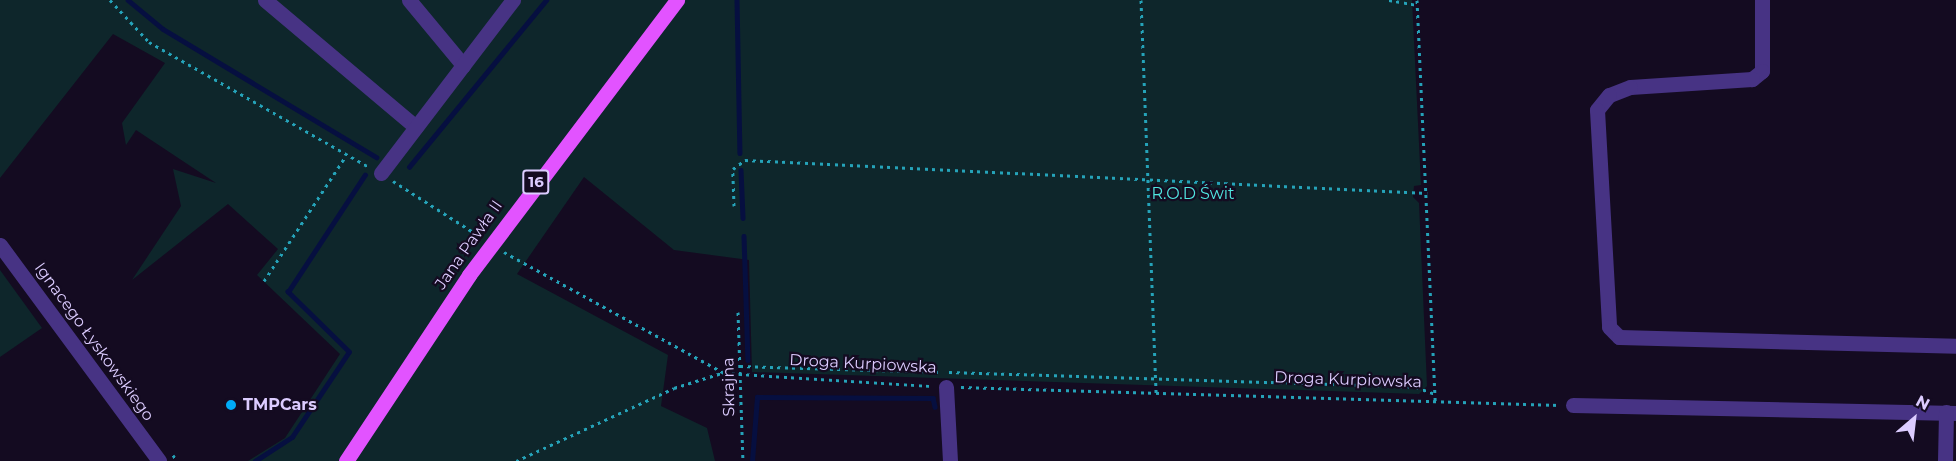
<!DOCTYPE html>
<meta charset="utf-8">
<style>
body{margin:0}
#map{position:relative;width:1956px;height:461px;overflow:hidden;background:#140b21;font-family:Montserrat,sans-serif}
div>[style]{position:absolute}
.green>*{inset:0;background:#0e262b}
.stream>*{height:4.5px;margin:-2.25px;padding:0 2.25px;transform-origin:2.25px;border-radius:2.25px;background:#060f40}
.path>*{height:3px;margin-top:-1.5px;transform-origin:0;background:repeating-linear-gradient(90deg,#25a3b9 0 3px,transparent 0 7.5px)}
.minor>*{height:15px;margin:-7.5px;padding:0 7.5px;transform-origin:7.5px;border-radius:7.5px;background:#473384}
.major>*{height:15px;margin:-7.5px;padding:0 7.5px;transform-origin:7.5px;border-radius:7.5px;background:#e253ff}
.dots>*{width:16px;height:16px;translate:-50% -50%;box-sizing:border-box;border:3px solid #140b21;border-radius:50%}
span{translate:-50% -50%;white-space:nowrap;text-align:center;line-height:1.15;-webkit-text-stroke:4.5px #140b21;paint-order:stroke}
.shield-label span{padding:2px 4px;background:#140b21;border:2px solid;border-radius:4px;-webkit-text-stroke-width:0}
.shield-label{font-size:15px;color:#dcccff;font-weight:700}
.park-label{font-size:16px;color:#50e7e1}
.street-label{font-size:16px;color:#dcccff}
.poi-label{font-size:16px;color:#dcccff;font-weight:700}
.left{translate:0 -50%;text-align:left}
.north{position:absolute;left:1884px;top:389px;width:60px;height:60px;-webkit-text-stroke:4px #140b21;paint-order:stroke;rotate:28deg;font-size:16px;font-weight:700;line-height:24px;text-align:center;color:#dcccff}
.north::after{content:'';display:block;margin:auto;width:21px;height:27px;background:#dcccff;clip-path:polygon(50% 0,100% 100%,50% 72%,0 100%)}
</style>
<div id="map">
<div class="green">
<div style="clip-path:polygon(0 0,1412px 0,1421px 185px,1414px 186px,1413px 197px,1419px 203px,1427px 386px,1419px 394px,752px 372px,749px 260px,674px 250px,584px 177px,517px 274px,668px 355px,661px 406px,707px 428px,715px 461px,248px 461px,285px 438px,340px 354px,257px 275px,278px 249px,228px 204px,132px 280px,181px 206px,173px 169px,216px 183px,136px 130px,126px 145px,122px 123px,165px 63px,113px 34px,0 178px)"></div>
<div style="clip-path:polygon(0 270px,42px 328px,0 357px)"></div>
</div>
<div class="stream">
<div style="left:128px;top:0;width:45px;rotate:39.6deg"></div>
<div style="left:163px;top:29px;width:249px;rotate:31deg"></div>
<div style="left:737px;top:0;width:153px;rotate:88.9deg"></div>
<div style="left:409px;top:167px;width:216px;rotate:-50.6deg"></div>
<div style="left:741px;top:170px;width:48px;rotate:87.6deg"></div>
<div style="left:744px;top:236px;width:124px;rotate:88.2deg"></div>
<div style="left:255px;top:461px;width:44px;rotate:-33deg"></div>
<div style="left:292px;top:437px;width:102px;rotate:-56.2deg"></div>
<div style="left:349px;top:352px;width:86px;rotate:-135.5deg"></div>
<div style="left:288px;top:292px;width:140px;rotate:-56.7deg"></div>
<div style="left:752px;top:461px;width:64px;rotate:-85.5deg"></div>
<div style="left:757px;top:397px;width:176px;rotate:0.3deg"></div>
<div style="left:933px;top:398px;width:9px;rotate:77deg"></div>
</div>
<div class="path">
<div style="left:110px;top:0;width:57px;rotate:47.1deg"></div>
<div style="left:149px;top:42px;width:253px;rotate:29.6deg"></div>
<div style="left:1141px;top:0;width:393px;rotate:87.8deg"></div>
<div style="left:1389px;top:0;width:28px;rotate:10deg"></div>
<div style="left:1417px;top:0;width:401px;rotate:87.4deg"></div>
<div style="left:393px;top:181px;width:104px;rotate:32.5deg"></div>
<div style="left:734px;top:206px;width:37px;rotate:-92deg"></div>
<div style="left:733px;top:169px;width:15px;rotate:-37deg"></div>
<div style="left:745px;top:160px;width:683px;rotate:2.77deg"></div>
<div style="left:504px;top:252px;width:251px;rotate:28.8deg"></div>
<div style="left:724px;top:373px;width:209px;rotate:3.6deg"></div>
<div style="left:264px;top:281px;width:148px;rotate:-56.8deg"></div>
<div style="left:738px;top:312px;width:149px;rotate:88.1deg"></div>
<div style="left:740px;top:366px;width:202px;rotate:1.7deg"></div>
<div style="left:949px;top:372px;width:467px;rotate:1.8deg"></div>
<div style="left:1416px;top:387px;width:20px;rotate:20deg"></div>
<div style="left:961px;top:387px;width:599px;rotate:1.72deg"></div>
<div style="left:173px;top:455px;width:7px;rotate:56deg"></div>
<div style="left:516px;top:461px;width:174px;rotate:-24.8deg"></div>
<div style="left:674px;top:388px;width:50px;rotate:-17.4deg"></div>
</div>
<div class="minor">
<div style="left:265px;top:0;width:197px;rotate:40.1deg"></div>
<div style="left:409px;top:0;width:85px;rotate:50.3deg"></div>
<div style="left:1762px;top:0;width:71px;rotate:90deg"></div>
<div style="left:1762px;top:71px;width:13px;rotate:141deg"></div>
<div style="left:1752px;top:79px;width:122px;rotate:176.2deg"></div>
<div style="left:1630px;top:87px;width:22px;rotate:159deg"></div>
<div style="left:1609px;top:95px;width:19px;rotate:129deg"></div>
<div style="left:1597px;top:110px;width:217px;rotate:86.8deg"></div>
<div style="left:1609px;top:327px;width:14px;rotate:45deg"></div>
<div style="left:1619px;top:337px;width:337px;rotate:1.5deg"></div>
<div style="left:381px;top:173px;width:218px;rotate:-52.7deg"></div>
<div style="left:0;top:245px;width:268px;rotate:53.6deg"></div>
<div style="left:946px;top:387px;width:74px;rotate:86.9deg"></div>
<div style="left:1573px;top:405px;width:383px;rotate:1.2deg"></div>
<div style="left:1945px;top:461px;width:49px;rotate:-88.8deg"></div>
</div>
<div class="major">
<div style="left:346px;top:461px;width:223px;rotate:-56.5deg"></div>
<div style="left:469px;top:275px;width:345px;rotate:-52.9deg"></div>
</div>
<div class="dots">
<div style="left:231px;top:405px;background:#00abf7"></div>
</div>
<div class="shield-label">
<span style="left:536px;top:182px">16</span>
</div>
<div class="park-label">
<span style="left:1193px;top:194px">R.O.D Świt</span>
</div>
<div class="street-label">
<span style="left:469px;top:245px;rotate:-55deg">Jana Pawła II</span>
<span style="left:94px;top:342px;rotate:54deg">Ignacego Łyskowskiego</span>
<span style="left:863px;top:364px;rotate:3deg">Droga Kurpiowska</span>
<span style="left:1348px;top:380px;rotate:2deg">Droga Kurpiowska</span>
<span style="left:729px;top:387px;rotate:-91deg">Skrajna</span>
</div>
<div class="poi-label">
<span class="left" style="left:243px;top:405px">TMPCars</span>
</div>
<div class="north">N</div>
</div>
